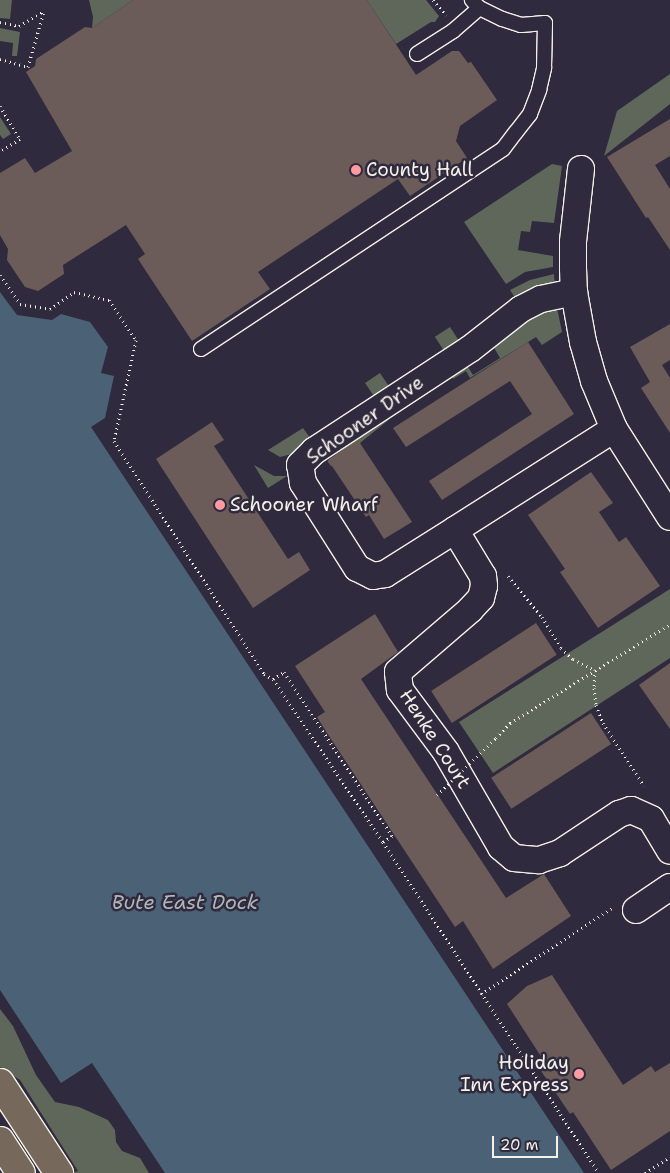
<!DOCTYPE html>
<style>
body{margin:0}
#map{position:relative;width:670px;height:1173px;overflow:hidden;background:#2f2a3d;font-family:"Shantell Sans",sans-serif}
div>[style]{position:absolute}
.green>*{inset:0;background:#5f675a;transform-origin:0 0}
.water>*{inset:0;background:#4b6176}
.building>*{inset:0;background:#6c5c59;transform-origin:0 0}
.path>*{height:3px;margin-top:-1.5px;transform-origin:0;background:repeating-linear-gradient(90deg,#f4f1e8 0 1px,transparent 0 5px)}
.roads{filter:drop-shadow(1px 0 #f4f1e8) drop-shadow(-1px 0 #f4f1e8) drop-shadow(0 1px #f4f1e8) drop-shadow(0 -1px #f4f1e8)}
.lane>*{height:14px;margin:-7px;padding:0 7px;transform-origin:7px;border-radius:7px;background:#2f2a3d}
.street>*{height:26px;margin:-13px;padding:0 13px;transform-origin:13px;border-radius:13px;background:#2f2a3d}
.primary>*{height:28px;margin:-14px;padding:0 14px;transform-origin:14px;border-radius:14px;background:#76695c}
.path-bridge>*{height:3px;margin-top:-1.5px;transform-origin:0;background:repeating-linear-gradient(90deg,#f4f1e8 0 1px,transparent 0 5px)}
.dots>*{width:14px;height:14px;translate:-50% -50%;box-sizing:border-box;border:2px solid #2f2a3d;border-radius:50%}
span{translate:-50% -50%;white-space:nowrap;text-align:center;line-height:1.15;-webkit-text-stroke:5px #2f2a3d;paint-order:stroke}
.poi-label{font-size:19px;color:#f4f1e8}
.left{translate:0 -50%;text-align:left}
.right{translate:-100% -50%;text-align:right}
.street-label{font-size:19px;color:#f4f1e8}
.water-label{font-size:20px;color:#b0b7ba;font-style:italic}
.scale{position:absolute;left:492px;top:1136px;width:66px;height:22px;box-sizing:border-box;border:2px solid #f4f1e8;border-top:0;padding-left:6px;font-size:15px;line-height:18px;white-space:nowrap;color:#f4f1e8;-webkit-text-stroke:4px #2f2a3d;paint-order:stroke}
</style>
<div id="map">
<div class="green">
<div style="clip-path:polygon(0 0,12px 0,10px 19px,0 18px)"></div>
<div style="clip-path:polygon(89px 0,133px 0,92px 28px,93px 17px)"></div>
<div style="clip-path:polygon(367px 0,426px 0,439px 16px,435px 22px,431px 22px,396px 44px)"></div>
<div style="clip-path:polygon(0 28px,20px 32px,17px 56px,12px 56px,13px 43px,0 41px)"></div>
<div style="clip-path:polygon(670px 74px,670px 104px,604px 156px,617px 111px)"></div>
<div style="clip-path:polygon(0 117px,11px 134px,3px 139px,0 135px)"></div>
<div style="clip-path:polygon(552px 164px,562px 166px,554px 223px,532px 221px,530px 232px,521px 231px,518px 250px,553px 256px,553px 267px,525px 272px,506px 284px,464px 222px)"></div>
<div style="clip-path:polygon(554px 274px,555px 289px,518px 302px,510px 290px,530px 280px)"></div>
<div style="clip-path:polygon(556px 303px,562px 332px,542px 345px,536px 337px,470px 378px,466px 371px,453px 379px,451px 374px,465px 362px,473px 375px,500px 358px,492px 344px,520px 317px)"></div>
<div style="left:450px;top:327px;width:20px;height:18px;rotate:57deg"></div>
<div style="left:380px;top:373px;width:22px;height:18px;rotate:56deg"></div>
<div style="left:385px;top:415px;width:6px;height:74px;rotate:51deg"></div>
<div style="clip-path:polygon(303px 428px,313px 442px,296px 453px,280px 457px,268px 450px)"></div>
<div style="clip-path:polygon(254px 465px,274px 476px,287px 476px,268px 488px)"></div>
<div style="clip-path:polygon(670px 589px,670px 658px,493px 773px,459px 722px)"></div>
<div style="clip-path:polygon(0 1009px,13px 1026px,36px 1075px,55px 1102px,79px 1107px,108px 1120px,115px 1130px,116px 1142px,122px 1151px,140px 1158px,149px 1173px,72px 1173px,78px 1171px,20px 1080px,0 1067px)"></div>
</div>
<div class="water">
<div style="clip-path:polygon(0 292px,17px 315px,52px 320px,61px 314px,90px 322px,108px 347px,101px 373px,114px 376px,105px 418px,91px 427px,584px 1173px,165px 1173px,92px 1063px,61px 1083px,0 990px)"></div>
</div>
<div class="building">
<div style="clip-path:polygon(133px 0,367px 0,416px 75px,452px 51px,459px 51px,468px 63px,471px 62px,497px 100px,460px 126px,456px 141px,467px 158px,410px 196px,398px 179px,258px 272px,270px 289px,192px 341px,138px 259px,145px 254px,126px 225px,63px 265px,64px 274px,38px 291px,25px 287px,7px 260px,8px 249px,0 235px,0 173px,25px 158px,35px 173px,72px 151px,26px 72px,35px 66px,36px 59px,85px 27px,92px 28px)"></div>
<div style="clip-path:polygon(670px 119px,670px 156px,655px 165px,670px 189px,670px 250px,648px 217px,646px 218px,607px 157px)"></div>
<div style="clip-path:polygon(670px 324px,670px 360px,662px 365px,670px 378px,670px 433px,641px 388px,650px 382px,630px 347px)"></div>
<div style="clip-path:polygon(528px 342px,574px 414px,442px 500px,429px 481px,532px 414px,510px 381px,406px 447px,393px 428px)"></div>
<div style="clip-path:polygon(212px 422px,224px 440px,214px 446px,288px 559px,299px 552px,310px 570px,253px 608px,156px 459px)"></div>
<div style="clip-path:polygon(358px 440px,412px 522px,384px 539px,369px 515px,366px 517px,328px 460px)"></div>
<div style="clip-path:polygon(591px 472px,613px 503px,599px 512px,619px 542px,626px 537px,660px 586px,598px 628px,560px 572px,565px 569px,528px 515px)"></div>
<div style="clip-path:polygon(375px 614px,398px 652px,361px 679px,506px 898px,544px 874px,571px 916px,493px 969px,463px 921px,455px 927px,327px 733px,317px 717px,325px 712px,295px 666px)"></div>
<div style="left:536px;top:623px;width:38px;height:125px;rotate:57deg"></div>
<div style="clip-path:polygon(670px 663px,670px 729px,639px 685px)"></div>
<div style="left:591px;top:713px;width:37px;height:119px;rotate:57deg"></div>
<div style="clip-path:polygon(552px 975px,623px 1085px,651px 1066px,655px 1072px,670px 1063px,670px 1131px,611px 1170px,573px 1112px,570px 1114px,535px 1062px,542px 1058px,507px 1004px,527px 986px)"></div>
</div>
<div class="path">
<div style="left:433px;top:0;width:20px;rotate:49deg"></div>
<div style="left:0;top:22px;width:19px;rotate:12deg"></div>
<div style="left:19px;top:26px;width:29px;rotate:-31deg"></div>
<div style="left:0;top:59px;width:29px;rotate:16deg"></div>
<div style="left:28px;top:67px;width:58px;rotate:-74.1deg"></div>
<div style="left:0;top:106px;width:39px;rotate:59deg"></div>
<div style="left:20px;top:139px;width:23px;rotate:149deg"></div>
<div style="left:0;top:275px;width:35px;rotate:55deg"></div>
<div style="left:20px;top:304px;width:30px;rotate:9deg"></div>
<div style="left:50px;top:309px;width:29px;rotate:-35deg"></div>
<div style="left:74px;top:292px;width:36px;rotate:13deg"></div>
<div style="left:109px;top:300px;width:48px;rotate:56deg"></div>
<div style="left:136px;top:340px;width:103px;rotate:102.3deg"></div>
<div style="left:114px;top:441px;width:277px;rotate:57.2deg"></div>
<div style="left:264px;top:674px;width:10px;rotate:29deg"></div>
<div style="left:273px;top:679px;width:197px;rotate:56deg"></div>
<div style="left:383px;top:842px;width:395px;rotate:56.9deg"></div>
<div style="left:508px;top:576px;width:53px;rotate:50.3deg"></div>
<div style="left:542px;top:617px;width:36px;rotate:58deg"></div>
<div style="left:561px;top:648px;width:16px;rotate:43deg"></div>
<div style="left:573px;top:659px;width:25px;rotate:27deg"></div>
<div style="left:595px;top:670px;width:18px;rotate:93deg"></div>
<div style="left:594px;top:688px;width:17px;rotate:83deg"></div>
<div style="left:596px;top:705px;width:19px;rotate:69deg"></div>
<div style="left:603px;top:723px;width:75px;rotate:56.9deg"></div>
<div style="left:273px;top:679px;width:13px;rotate:-32deg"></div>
<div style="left:284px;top:672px;width:184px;rotate:56.7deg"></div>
<div style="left:496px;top:738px;width:21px;rotate:-47deg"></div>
<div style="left:510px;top:723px;width:188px;rotate:-31.7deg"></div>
<div style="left:383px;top:842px;width:11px;rotate:-34deg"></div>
<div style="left:392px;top:836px;width:13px;rotate:-122deg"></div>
<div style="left:481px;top:994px;width:157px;rotate:-33.3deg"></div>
<div style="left:645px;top:1173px;width:30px;rotate:-33deg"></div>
</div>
<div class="roads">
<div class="lane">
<div style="left:417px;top:54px;width:43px;rotate:-32.6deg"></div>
<div style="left:453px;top:31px;width:35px;rotate:-41deg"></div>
<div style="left:201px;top:349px;width:362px;rotate:-33.5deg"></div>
<div style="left:503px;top:149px;width:21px;rotate:-53deg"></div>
<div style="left:516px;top:132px;width:23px;rotate:-52deg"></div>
<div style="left:530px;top:114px;width:26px;rotate:-69deg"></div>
<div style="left:539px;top:90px;width:23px;rotate:-77deg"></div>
<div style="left:544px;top:68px;width:45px;rotate:-88.7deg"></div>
<div style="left:545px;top:23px;width:24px;rotate:175deg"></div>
<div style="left:521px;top:25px;width:20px;rotate:-162deg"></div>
<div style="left:502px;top:19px;width:25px;rotate:-154deg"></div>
<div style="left:479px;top:8px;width:11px;rotate:-131deg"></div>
</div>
<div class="street">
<div style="left:581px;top:169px;width:73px;rotate:96.3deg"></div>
<div style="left:573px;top:242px;width:26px;rotate:90deg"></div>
<div style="left:573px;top:268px;width:24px;rotate:88deg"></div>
<div style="left:574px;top:292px;width:51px;rotate:79.8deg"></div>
<div style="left:583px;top:342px;width:41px;rotate:74.2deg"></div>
<div style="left:594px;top:381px;width:52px;rotate:67.4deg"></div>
<div style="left:614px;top:429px;width:104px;rotate:57.5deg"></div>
<div style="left:614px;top:429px;width:188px;rotate:147.6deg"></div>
<div style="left:455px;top:530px;width:54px;rotate:58.7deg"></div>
<div style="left:483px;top:576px;width:10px;rotate:84deg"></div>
<div style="left:484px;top:586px;width:12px;rotate:104deg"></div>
<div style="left:481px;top:598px;width:16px;rotate:133deg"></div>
<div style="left:470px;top:610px;width:95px;rotate:139.3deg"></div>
<div style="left:398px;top:672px;width:18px;rotate:84deg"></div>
<div style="left:400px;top:690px;width:77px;rotate:53.4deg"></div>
<div style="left:446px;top:752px;width:110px;rotate:59.9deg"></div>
<div style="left:501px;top:847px;width:17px;rotate:40deg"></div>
<div style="left:514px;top:858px;width:25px;rotate:5deg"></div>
<div style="left:539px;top:860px;width:22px;rotate:-18deg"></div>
<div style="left:560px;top:853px;width:71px;rotate:-33.5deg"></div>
<div style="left:619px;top:814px;width:13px;rotate:-18deg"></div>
<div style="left:631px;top:810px;width:22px;rotate:24deg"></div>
<div style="left:651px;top:819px;width:37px;rotate:59deg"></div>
<div style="left:455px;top:530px;width:83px;rotate:147.8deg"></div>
<div style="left:385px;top:574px;width:12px;rotate:171deg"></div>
<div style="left:373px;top:576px;width:18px;rotate:-153deg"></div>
<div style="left:357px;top:568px;width:101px;rotate:-122.4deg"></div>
<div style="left:303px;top:483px;width:18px;rotate:-99deg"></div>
<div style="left:300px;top:465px;width:20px;rotate:-45deg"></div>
<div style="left:314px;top:451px;width:186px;rotate:-33.2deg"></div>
<div style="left:470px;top:349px;width:65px;rotate:-38.1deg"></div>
<div style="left:521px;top:309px;width:22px;rotate:-27deg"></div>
<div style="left:541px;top:299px;width:34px;rotate:-12deg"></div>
<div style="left:636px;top:910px;width:41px;rotate:-34.1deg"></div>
</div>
<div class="primary">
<div style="left:0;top:1083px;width:108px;rotate:56.8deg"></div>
<div style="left:0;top:1141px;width:38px;rotate:57deg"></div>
</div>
</div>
<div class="path-bridge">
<div style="left:437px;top:795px;width:82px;rotate:-44deg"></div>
</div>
<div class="dots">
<div style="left:356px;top:170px;background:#ff9aa2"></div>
<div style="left:220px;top:505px;background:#ff9aa2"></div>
<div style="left:579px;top:1074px;background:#ff9aa2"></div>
</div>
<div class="poi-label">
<span class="left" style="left:366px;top:170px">County Hall</span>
<span class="left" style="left:230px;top:505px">Schooner Wharf</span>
<span class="right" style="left:569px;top:1074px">Holiday<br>Inn Express</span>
</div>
<div class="street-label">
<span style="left:365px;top:420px;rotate:-35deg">Schooner Drive</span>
<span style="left:435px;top:739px;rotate:57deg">Henke Court</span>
</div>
<div class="water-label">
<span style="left:185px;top:902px">Bute East Dock</span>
</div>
<div class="scale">20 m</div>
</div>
